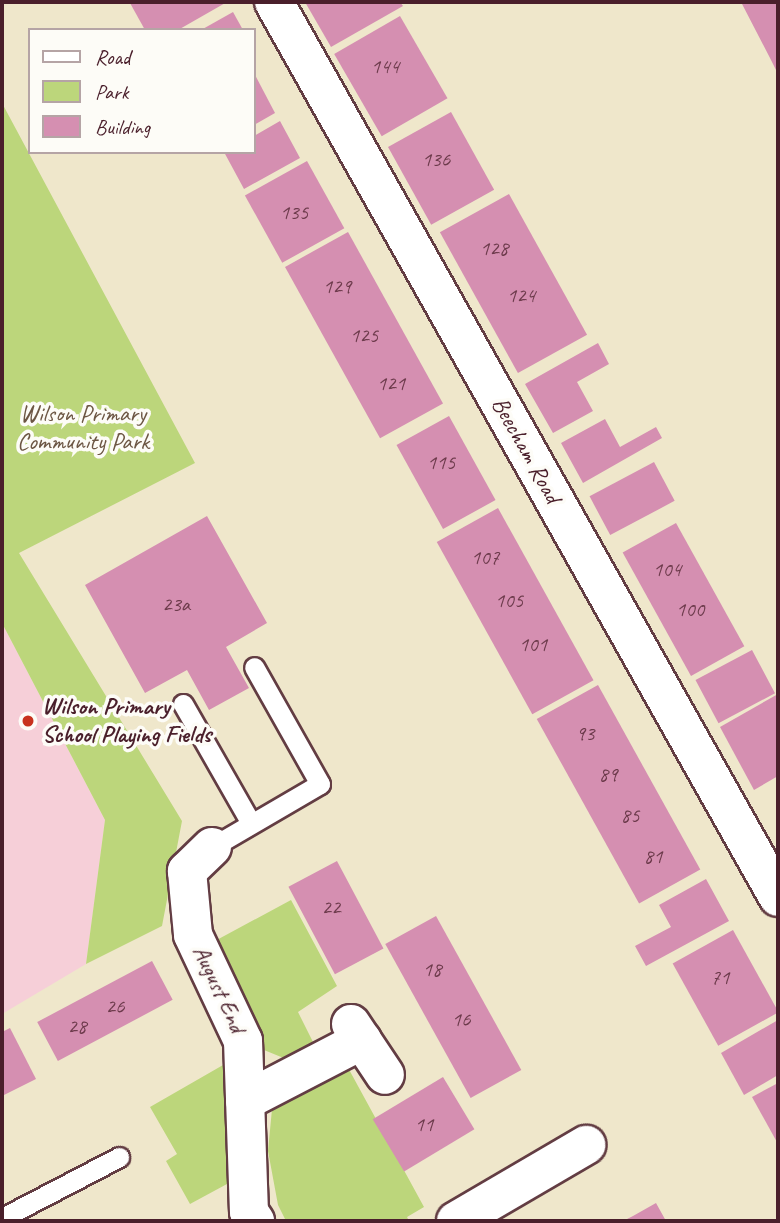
<!DOCTYPE html>
<style>
body{margin:0}
#map{position:relative;width:780px;height:1223px;overflow:hidden;background:#efe7cb;font-family:Caveat,sans-serif}
div>[style]{position:absolute}
.built>*{inset:0;background:#f6cfd8}
.green>*{inset:0;background:#bcd67b}
.building>*{inset:0;background:#d58fb1;transform-origin:0 0}
.roads{filter:drop-shadow(2px 0 #633d43) drop-shadow(-2px 0 #633d43) drop-shadow(0 2px #633d43) drop-shadow(0 -2px #633d43)}
.lane>*{height:19px;margin:-9.5px;padding:0 9.5px;transform-origin:9.5px;border-radius:9.5px;background:#fff}
.street>*{height:38px;margin:-19px;padding:0 19px;transform-origin:19px;border-radius:19px;background:#fff}
.dots>*{width:19px;height:19px;translate:-50% -50%;box-sizing:border-box;border:4px solid #fdfcf7;border-radius:50%}
span{translate:-50% -50%;white-space:nowrap;text-align:center;line-height:1.15;-webkit-text-stroke:7px #fdfcf7;paint-order:stroke}
.number-label{font-size:21px;color:#6d3b4c}
.number-label span{-webkit-text-stroke-width:0}
.park-label{font-size:24px;color:#6c5643}
.street-label{font-size:24px;color:#4a1f2b}
.poi-label{font-size:24px;color:#4a1f2b;font-weight:700}
.left{translate:0 -50%;text-align:left}
.frame{position:absolute;inset:0;border:4px solid #4a1f2b;pointer-events:none}
.legend{position:absolute;left:28px;top:28px;width:228px;height:126px;box-sizing:border-box;background:#fdfcf7;border:2px solid #b5a4a5;margin:0;padding:9px 12px;list-style:none;font-size:21px;color:#4a1f2b}
.legend li{display:flex;align-items:center;gap:14px;height:35px}
.legend b{width:35px;border:2px solid #b5a4a5}
</style>
<div id="map">
<div class="built">
<div style="clip-path:polygon(2px 623px,105px 820px,86px 964px,2px 1014px)"></div>
</div>
<div class="green">
<div style="clip-path:polygon(2px 103px,195px 463px,19px 553px,182px 821px,162px 926px,86px 964px,105px 820px,2px 623px)"></div>
<div style="clip-path:polygon(291px 900px,337px 986px,298px 1012px,314px 1044px,286px 1059px,264px 1050px,259px 1028px,213px 942px)"></div>
<div style="clip-path:polygon(237px 1057px,235px 1162px,227px 1184px,190px 1204px,166px 1161px,177px 1154px,150px 1107px)"></div>
<div style="clip-path:polygon(346px 1064px,424px 1207px,407px 1217px,409px 1221px,286px 1221px,278px 1205px,268px 1151px,272px 1109px,285px 1094px)"></div>
</div>
<div class="building">
<div style="clip-path:polygon(133px 2px,227px 2px,178px 30px,145px 30px,130px 3px)"></div>
<div style="clip-path:polygon(305px 2px,400px 2px,403px 6px,331px 47px)"></div>
<div style="clip-path:polygon(741px 2px,778px 2px,778px 74px,770px 58px)"></div>
<div style="clip-path:polygon(233px 12px,243px 30px,201px 30px)"></div>
<div style="left:400px;top:16px;width:95px;height:76px;rotate:60deg"></div>
<div style="clip-path:polygon(254px 73px,275px 113px,254px 125px)"></div>
<div style="left:451px;top:112px;width:89px;height:72px;rotate:61deg"></div>
<div style="clip-path:polygon(280px 121px,300px 158px,244px 189px,224px 152px,254px 152px,254px 136px)"></div>
<div style="left:307px;top:161px;width:77px;height:71px;rotate:61deg"></div>
<div style="left:509px;top:194px;width:161px;height:79px;rotate:61deg"></div>
<div style="left:348px;top:232px;width:196px;height:72px;rotate:61deg"></div>
<div style="clip-path:polygon(598px 343px,609px 364px,577px 382px,593px 411px,553px 433px,525px 384px)"></div>
<div style="left:449px;top:416px;width:96px;height:60px;rotate:61deg"></div>
<div style="clip-path:polygon(605px 419px,620px 447px,656px 427px,662px 438px,583px 483px,561px 443px)"></div>
<div style="left:654px;top:462px;width:44px;height:73px;rotate:62deg"></div>
<div style="left:498px;top:508px;width:197px;height:70px;rotate:61deg"></div>
<div style="clip-path:polygon(207px 516px,267px 623px,226px 647px,249px 688px,209px 710px,187px 670px,145px 693px,85px 585px)"></div>
<div style="left:676px;top:523px;width:141px;height:61px;rotate:61deg"></div>
<div style="left:752px;top:650px;width:49px;height:64px;rotate:62deg"></div>
<div style="left:598px;top:685px;width:211px;height:70px;rotate:61deg"></div>
<div style="clip-path:polygon(778px 694px,778px 776px,754px 790px,720px 727px)"></div>
<div style="left:337px;top:861px;width:99px;height:55px;rotate:62deg"></div>
<div style="clip-path:polygon(706px 879px,729px 921px,646px 966px,635px 946px,671px 927px,659px 905px)"></div>
<div style="left:436px;top:916px;width:176px;height:58px;rotate:61deg"></div>
<div style="left:733px;top:930px;width:94px;height:69px;rotate:61deg"></div>
<div style="left:152px;top:961px;width:44px;height:130px;rotate:62deg"></div>
<div style="clip-path:polygon(778px 1020px,778px 1075px,744px 1095px,721px 1053px)"></div>
<div style="clip-path:polygon(10px 1028px,36px 1079px,2px 1096px,2px 1032px)"></div>
<div style="left:443px;top:1077px;width:61px;height:82px;rotate:59deg"></div>
<div style="clip-path:polygon(778px 1083px,778px 1144px,752px 1097px)"></div>
<div style="clip-path:polygon(656px 1203px,666px 1221px,623px 1221px,633px 1216px)"></div>
</div>
<div class="roads">
<div class="lane">
<div style="left:183px;top:704px;width:137px;rotate:60.3deg"></div>
<div style="left:212px;top:847px;width:125px;rotate:-30.3deg"></div>
<div style="left:320px;top:784px;width:134px;rotate:-119.4deg"></div>
<div style="left:2px;top:1218px;width:132px;rotate:-27.5deg"></div>
</div>
<div class="street">
<div style="left:274px;top:2px;width:1027px;rotate:60.61deg"></div>
<div style="left:212px;top:847px;width:35px;rotate:136deg"></div>
<div style="left:187px;top:871px;width:64px;rotate:84.6deg"></div>
<div style="left:193px;top:935px;width:117px;rotate:64.7deg"></div>
<div style="left:243px;top:1041px;width:171px;rotate:88deg"></div>
<div style="left:249px;top:1212px;width:11px;rotate:56deg"></div>
<div style="left:351px;top:1024px;width:61px;rotate:56.3deg"></div>
<div style="left:245px;top:1101px;width:132px;rotate:-27.5deg"></div>
<div style="left:456px;top:1221px;width:151px;rotate:-30.3deg"></div>
</div>
</div>
<div class="dots">
<div style="left:28px;top:721px;background:#c8321e"></div>
</div>
<div class="number-label">
<span style="left:385px;top:66px">144</span>
<span style="left:436px;top:159px">136</span>
<span style="left:294px;top:212px">135</span>
<span style="left:494px;top:248px">128</span>
<span style="left:337px;top:286px">129</span>
<span style="left:521px;top:295px">124</span>
<span style="left:364px;top:335px">125</span>
<span style="left:391px;top:383px">121</span>
<span style="left:441px;top:462px">115</span>
<span style="left:485px;top:557px">107</span>
<span style="left:667px;top:569px">104</span>
<span style="left:509px;top:600px">105</span>
<span style="left:176px;top:604px">23a</span>
<span style="left:690px;top:609px">100</span>
<span style="left:533px;top:644px">101</span>
<span style="left:585px;top:733px">93</span>
<span style="left:608px;top:774px">89</span>
<span style="left:630px;top:815px">85</span>
<span style="left:653px;top:856px">81</span>
<span style="left:331px;top:907px">22</span>
<span style="left:432px;top:969px">18</span>
<span style="left:720px;top:977px">71</span>
<span style="left:115px;top:1006px">26</span>
<span style="left:461px;top:1019px">16</span>
<span style="left:77px;top:1026px">28</span>
<span style="left:424px;top:1124px">11</span>
</div>
<div class="park-label">
<span style="left:83px;top:428px">Wilson Primary<br>Community Park</span>
</div>
<div class="street-label">
<span style="left:526px;top:450px;rotate:61deg">Beecham Road</span>
<span style="left:219px;top:989px;rotate:65deg">August End</span>
</div>
<div class="poi-label">
<span class="left" style="left:42px;top:721px">Wilson Primary<br>School Playing Fields</span>
</div>
<div class="frame"></div>
<ul class="legend">
<li><b style="height:9px;background:#fff"></b>Road</li>
<li><b style="height:19px;background:#bcd67b"></b>Park</li>
<li><b style="height:19px;background:#d58fb1"></b>Building</li>
</ul>
</div>
